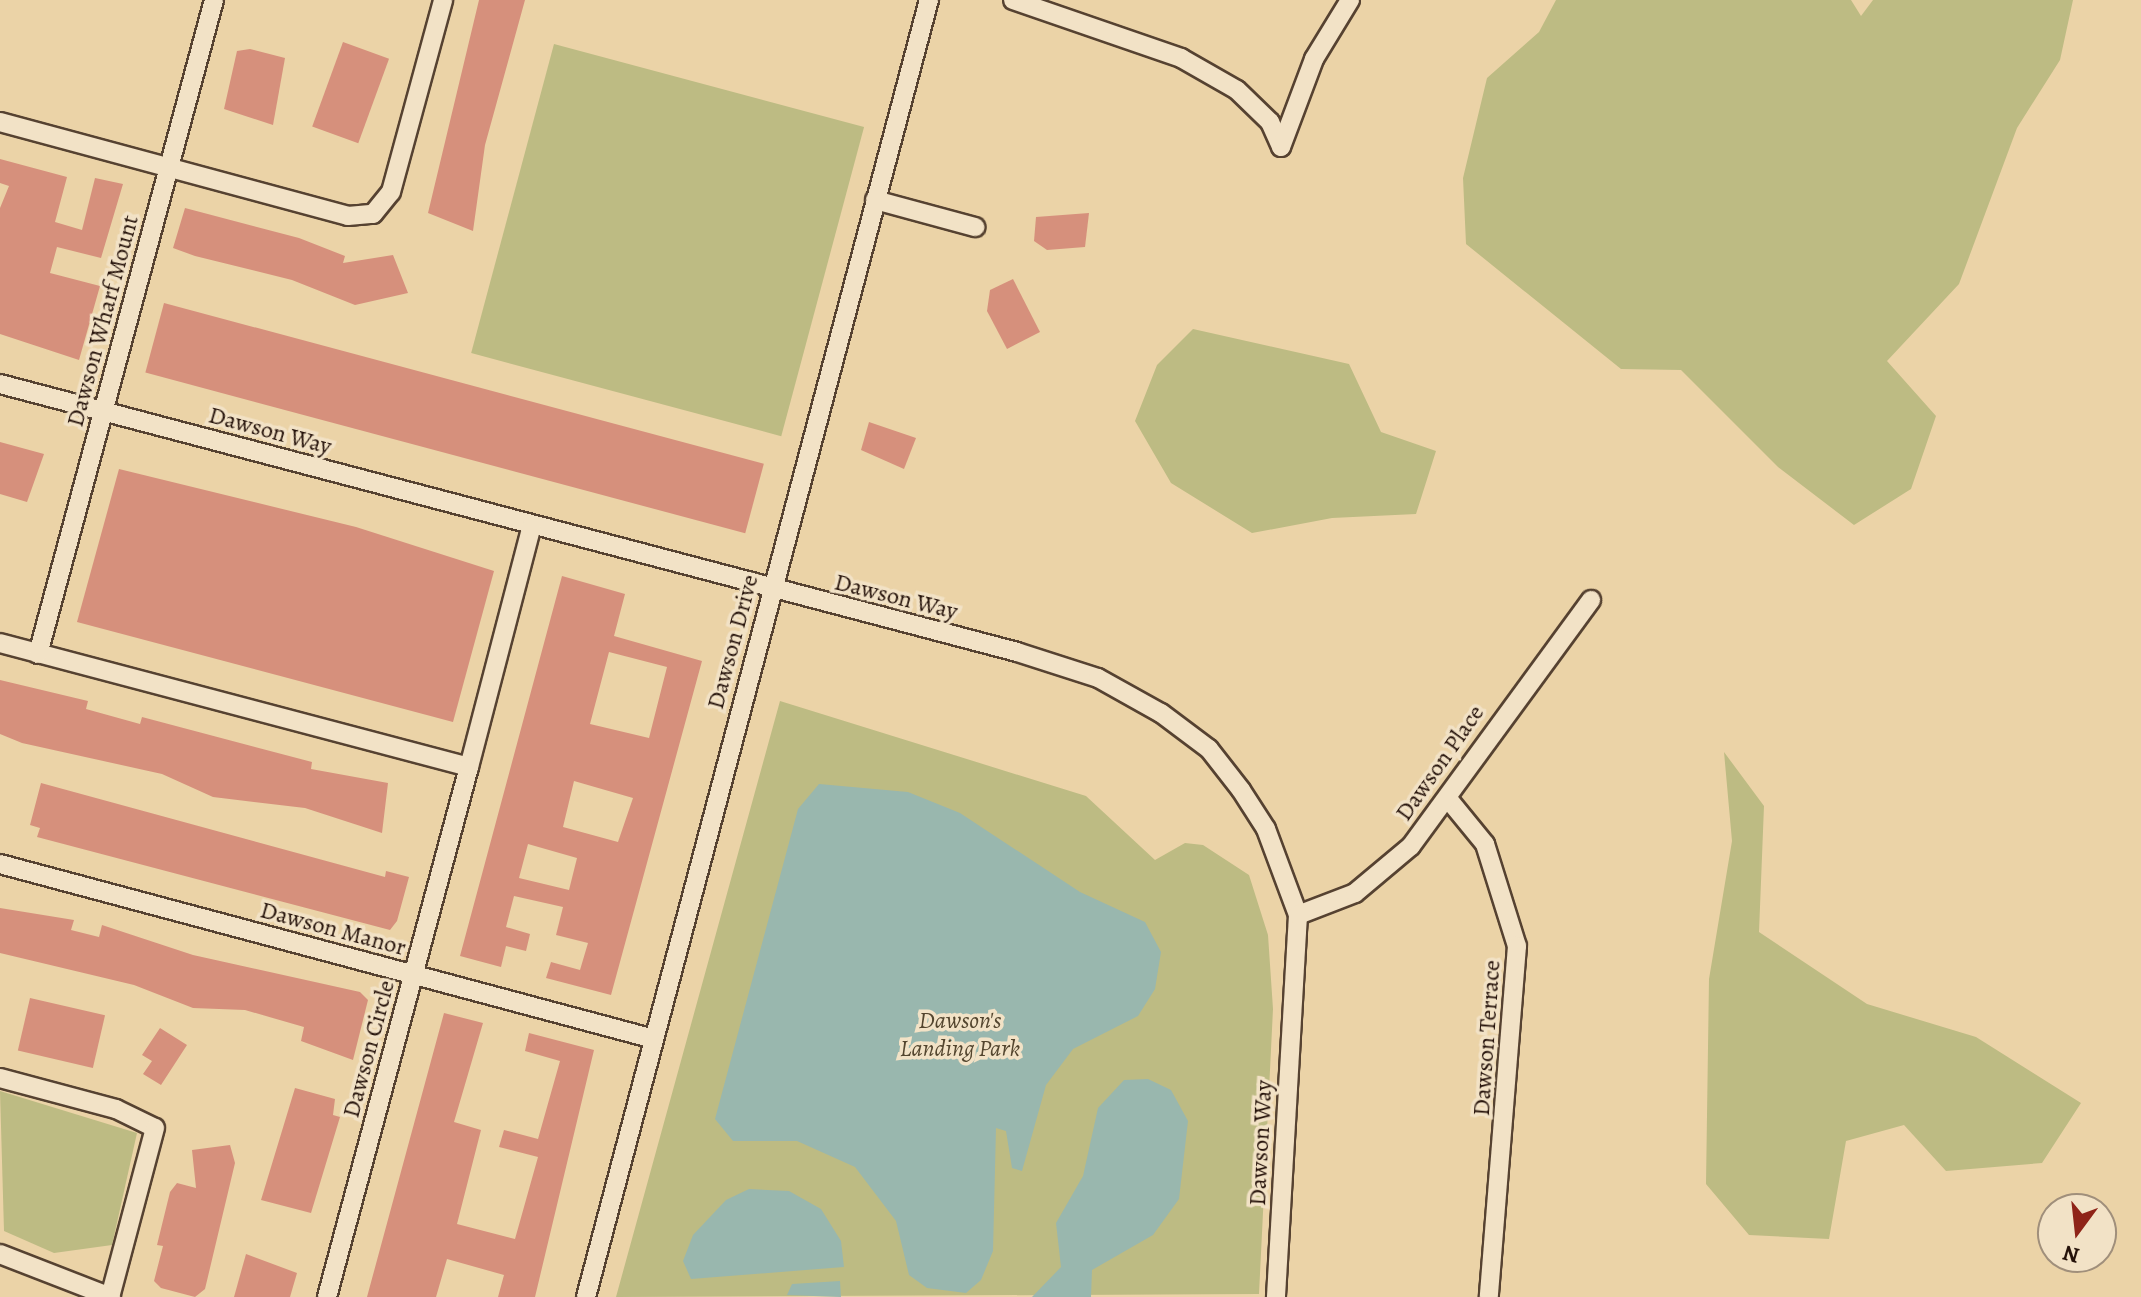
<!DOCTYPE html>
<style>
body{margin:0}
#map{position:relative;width:2141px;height:1297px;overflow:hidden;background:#ebd3a7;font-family:Alegreya,serif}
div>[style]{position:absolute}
.green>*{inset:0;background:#bdbb83;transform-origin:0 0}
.water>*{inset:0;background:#99b7ae}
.building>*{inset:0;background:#d6907c;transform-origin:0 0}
.roads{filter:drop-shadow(2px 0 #564231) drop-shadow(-2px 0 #564231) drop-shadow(0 2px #564231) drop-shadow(0 -2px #564231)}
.minor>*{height:18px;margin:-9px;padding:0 9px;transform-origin:9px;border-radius:9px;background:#f2e2c6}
span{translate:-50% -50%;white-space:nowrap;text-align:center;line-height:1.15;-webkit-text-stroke:7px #f2e2c6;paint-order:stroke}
.street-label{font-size:24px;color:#25120a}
.park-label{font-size:24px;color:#53452e;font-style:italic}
.north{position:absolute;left:2037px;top:1193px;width:80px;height:80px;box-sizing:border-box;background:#f2e2c6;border:2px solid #a08f7b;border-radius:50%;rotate:195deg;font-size:22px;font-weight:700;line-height:32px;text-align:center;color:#25120a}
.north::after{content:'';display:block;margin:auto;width:28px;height:36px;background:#8f2418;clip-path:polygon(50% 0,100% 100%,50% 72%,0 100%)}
</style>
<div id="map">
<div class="green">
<div style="clip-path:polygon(1556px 0,1851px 0,1861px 16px,1873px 0,2073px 0,2060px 60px,2017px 128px,1959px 284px,1887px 361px,1936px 416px,1911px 489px,1854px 525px,1778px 467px,1681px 370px,1621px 369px,1466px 244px,1463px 178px,1487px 78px,1539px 32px)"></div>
<div style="left:554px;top:44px;width:321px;height:320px;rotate:15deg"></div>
<div style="clip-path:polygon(1193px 329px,1349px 364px,1381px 432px,1436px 451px,1416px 514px,1332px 518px,1252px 533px,1171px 483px,1135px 421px,1157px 365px)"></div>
<div style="clip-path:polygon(780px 701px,1086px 796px,1155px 860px,1185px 843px,1203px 845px,1249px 875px,1268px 935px,1273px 1009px,1259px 1294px,616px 1297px)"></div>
<div style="clip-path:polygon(1724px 752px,1764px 806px,1759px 932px,1867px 1004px,1976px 1037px,2081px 1103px,2042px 1163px,1946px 1171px,1904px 1125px,1846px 1141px,1829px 1239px,1749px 1235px,1706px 1184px,1709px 979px,1732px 841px)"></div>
<div style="clip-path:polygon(0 1091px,137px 1133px,112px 1245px,54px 1253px,4px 1231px)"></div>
</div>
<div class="water">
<div style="clip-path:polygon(819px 784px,908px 792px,960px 813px,1080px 892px,1145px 922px,1161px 952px,1155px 989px,1138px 1016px,1073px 1049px,1046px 1085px,1022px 1171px,1012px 1168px,1006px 1131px,996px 1128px,993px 1251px,981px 1280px,966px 1293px,927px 1288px,909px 1275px,896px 1221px,855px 1167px,797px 1141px,733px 1141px,715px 1119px,798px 809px)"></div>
<div style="clip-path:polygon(1148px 1079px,1171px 1090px,1188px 1121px,1179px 1199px,1153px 1235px,1092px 1270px,1091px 1297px,1032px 1297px,1061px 1267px,1056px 1223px,1083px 1176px,1098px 1108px,1124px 1080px)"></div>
<div style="clip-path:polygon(749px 1189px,789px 1191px,821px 1209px,841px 1241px,844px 1267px,691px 1279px,683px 1261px,693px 1235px,726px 1200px)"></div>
<div style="clip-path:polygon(840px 1281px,841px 1297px,787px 1295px,792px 1284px)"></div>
</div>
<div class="building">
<div style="clip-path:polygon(479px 0,525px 0,485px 145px,473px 231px,428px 213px)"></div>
<div style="left:343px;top:42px;width:49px;height:90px;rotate:20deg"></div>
<div style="clip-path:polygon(250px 49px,285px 58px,273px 125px,224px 109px,237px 51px)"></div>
<div style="clip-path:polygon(0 159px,67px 177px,55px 222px,82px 230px,95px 178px,123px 184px,101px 258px,57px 247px,50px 273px,100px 286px,79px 360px,0 334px,0 208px,9px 186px,0 183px)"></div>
<div style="clip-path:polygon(185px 208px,299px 238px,345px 256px,343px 263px,393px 255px,408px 293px,355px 305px,292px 280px,195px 256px,173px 248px)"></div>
<div style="clip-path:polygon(1089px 213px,1085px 247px,1047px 250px,1034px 241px,1036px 217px)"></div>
<div style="clip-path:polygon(1013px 279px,1040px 332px,1007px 349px,987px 311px,990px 290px)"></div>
<div style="left:164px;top:303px;width:621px;height:72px;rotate:15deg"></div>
<div style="clip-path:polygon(869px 422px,916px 438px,904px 469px,861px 450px)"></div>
<div style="clip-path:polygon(0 442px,44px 454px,27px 502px,0 494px)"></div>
<div style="clip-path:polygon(119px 469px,356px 527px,494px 571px,453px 722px,77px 622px)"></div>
<div style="clip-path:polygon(evenodd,562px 576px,625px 594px,614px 636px,702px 661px,611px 995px,546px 978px,551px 962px,580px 970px,588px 943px,556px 935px,563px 907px,514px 896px,506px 927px,530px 934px,526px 951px,506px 946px,501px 967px,460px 956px,562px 576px,609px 652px,667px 667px,649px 738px,590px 724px,609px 652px,562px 576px,574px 781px,633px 798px,618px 842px,563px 827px,574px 781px,562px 576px,528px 844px,577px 858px,569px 890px,519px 878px,528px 844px)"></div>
<div style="clip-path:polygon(0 680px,88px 701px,86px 709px,140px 724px,142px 717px,312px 762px,311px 769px,388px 783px,382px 833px,305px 808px,213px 797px,162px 774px,22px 743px,0 734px)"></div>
<div style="clip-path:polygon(41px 783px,385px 877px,386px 871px,409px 877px,397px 921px,390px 930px,37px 837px,40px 828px,30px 825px)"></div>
<div style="clip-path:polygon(0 908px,74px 920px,71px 930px,99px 937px,102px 925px,193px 955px,360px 992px,368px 1000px,353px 1060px,301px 1041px,304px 1027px,245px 1010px,193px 1008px,134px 985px,0 953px)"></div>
<div style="left:30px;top:998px;width:77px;height:54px;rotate:13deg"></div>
<div style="clip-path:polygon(444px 1013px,483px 1023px,454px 1122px,481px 1130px,457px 1224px,515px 1239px,538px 1157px,499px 1147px,504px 1130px,538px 1139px,560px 1061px,525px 1051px,529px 1033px,594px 1050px,535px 1297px,498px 1297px,504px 1275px,447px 1259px,436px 1297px,367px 1297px)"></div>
<div style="clip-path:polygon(160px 1028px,187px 1045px,161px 1085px,143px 1074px,152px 1061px,142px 1055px)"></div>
<div style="clip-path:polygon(295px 1088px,335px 1099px,333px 1115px,340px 1117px,311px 1213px,261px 1200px)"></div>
<div style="clip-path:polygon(230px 1145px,235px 1163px,205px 1289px,195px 1297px,161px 1288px,154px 1281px,163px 1246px,157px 1245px,170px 1192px,177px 1183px,196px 1188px,192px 1150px)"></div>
<div style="clip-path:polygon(246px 1254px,297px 1273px,290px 1297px,234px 1297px)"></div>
</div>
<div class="roads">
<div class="minor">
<div style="left:1013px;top:0;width:178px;rotate:19deg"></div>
<div style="left:1181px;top:58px;width:64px;rotate:29.7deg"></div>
<div style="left:1237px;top:90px;width:46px;rotate:44.1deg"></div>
<div style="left:1270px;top:122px;width:27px;rotate:66deg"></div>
<div style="left:1281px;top:147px;width:94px;rotate:-69.4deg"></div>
<div style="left:1314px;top:59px;width:69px;rotate:-58.6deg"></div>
<div style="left:0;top:122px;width:360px;rotate:15.1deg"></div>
<div style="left:348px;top:216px;width:25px;rotate:-5deg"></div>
<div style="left:373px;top:214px;width:28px;rotate:-51deg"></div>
<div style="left:391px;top:192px;width:199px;rotate:-74.8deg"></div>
<div style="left:875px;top:200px;width:104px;rotate:15.1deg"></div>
<div style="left:0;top:384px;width:1052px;rotate:14.76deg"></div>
<div style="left:1017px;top:652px;width:85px;rotate:17.8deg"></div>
<div style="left:1098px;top:678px;width:72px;rotate:29.1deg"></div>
<div style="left:1161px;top:713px;width:60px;rotate:36.9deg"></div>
<div style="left:1209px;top:749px;width:52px;rotate:52deg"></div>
<div style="left:1241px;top:790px;width:46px;rotate:57.3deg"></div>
<div style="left:1266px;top:829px;width:92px;rotate:69.6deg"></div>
<div style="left:1298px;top:915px;width:383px;rotate:93.3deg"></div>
<div style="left:0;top:643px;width:485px;rotate:14.8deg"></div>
<div style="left:469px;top:767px;width:549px;rotate:105deg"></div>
<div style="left:38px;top:654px;width:677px;rotate:-74.94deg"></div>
<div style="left:469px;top:767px;width:249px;rotate:-75.4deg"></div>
<div style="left:1449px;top:800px;width:57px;rotate:50.7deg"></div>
<div style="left:1485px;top:844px;width:107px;rotate:72.6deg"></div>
<div style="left:1517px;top:946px;width:352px;rotate:94.6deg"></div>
<div style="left:0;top:864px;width:677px;rotate:14.98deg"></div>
<div style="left:1298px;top:915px;width:61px;rotate:-21.1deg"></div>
<div style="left:1355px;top:893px;width:73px;rotate:-40deg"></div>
<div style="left:1411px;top:846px;width:305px;rotate:-53.8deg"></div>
<div style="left:0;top:1078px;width:120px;rotate:15deg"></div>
<div style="left:116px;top:1109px;width:43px;rotate:26deg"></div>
<div style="left:155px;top:1128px;width:175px;rotate:104.9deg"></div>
<div style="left:0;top:1254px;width:119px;rotate:21.2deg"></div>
<div style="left:586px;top:1297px;width:1342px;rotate:-75.19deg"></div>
</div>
</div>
<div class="street-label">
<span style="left:103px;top:321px;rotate:-75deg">Dawson Wharf Mount</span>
<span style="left:270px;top:431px;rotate:15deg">Dawson Way</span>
<span style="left:896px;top:597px;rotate:14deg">Dawson Way</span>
<span style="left:733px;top:642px;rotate:-75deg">Dawson Drive</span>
<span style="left:1440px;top:763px;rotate:-55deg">Dawson Place</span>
<span style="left:333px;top:929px;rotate:15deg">Dawson Manor</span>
<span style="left:1487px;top:1038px;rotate:-86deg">Dawson Terrace</span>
<span style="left:369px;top:1049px;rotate:-75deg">Dawson Circle</span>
<span style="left:1261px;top:1143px;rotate:-87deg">Dawson Way</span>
</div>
<div class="park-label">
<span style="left:960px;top:1035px">Dawson's<br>Landing Park</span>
</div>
<div class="north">N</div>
</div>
